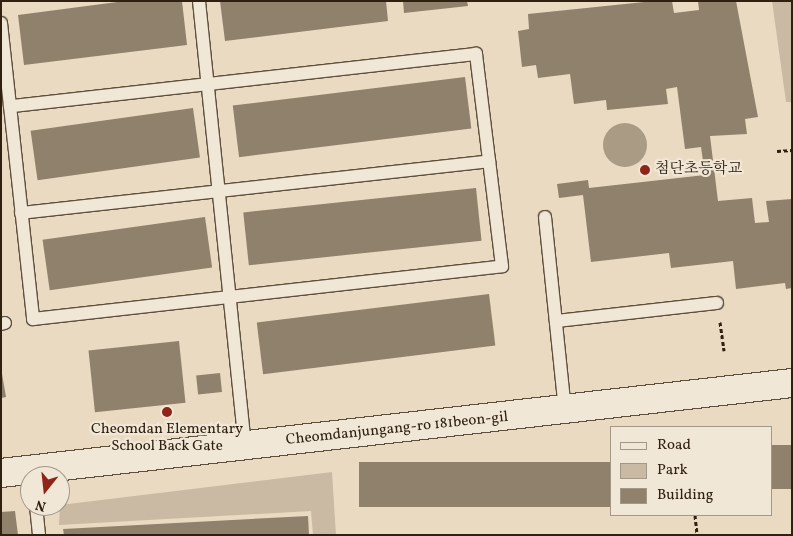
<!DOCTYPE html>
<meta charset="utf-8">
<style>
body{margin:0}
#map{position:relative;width:793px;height:536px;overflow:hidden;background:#eadac2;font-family:Vollkorn,"Noto Serif KR",serif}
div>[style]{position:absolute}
.green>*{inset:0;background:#cabaa4}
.water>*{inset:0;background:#aa9b85}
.round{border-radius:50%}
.building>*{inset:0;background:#90816c;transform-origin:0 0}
.path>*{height:3px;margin-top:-1.5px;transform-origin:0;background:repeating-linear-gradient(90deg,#2f200f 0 4px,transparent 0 6.5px)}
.roads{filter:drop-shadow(1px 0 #5e4e3c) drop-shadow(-1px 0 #5e4e3c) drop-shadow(0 1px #5e4e3c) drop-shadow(0 -1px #5e4e3c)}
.service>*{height:12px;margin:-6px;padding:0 6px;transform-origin:6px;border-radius:6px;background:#f1e7d7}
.tertiary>*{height:28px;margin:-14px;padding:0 14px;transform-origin:14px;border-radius:14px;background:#f1e7d7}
.dots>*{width:14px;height:14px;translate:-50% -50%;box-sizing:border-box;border:2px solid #f1e7d7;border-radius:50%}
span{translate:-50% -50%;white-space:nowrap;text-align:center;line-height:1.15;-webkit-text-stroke:4.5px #f1e7d7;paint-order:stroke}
.poi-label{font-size:15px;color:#2f200f}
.left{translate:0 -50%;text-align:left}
.street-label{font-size:15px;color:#2f200f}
.frame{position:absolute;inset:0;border:2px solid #2f200f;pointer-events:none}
.legend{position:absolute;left:610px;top:426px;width:162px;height:90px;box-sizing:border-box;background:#f1e7d7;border:1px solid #a39787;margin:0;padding:6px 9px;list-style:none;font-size:15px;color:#2f200f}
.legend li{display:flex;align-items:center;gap:10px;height:25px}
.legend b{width:25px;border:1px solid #a39787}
.north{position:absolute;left:20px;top:466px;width:50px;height:50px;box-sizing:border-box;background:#f1e7d7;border:1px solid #a39787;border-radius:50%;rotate:196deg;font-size:14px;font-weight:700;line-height:20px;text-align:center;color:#2f200f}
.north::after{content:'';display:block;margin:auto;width:18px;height:22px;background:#8f2418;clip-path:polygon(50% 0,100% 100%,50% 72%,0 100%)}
</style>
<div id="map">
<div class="green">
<div style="clip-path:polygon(772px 1px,792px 1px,792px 102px,786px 102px)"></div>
<div style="clip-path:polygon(332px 472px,336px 535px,313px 535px,311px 511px,59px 525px,60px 505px)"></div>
</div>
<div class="water">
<div class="round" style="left:603px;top:123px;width:44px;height:44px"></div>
</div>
<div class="building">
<div style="clip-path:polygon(125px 1px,182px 1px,187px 45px,24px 65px,18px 15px)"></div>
<div style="clip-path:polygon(220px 1px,386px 1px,388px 21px,225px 41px)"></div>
<div style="clip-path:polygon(403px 1px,467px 1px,468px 6px,404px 13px)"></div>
<div style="clip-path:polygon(654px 1px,672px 1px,674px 13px,699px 10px,698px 1px,736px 1px,758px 117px,745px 119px,747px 134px,710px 136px,718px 201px,752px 198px,755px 223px,769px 222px,766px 201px,792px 199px,792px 288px,786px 289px,785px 283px,736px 289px,733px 261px,671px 268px,669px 253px,591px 262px,583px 195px,559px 198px,557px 184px,588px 180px,589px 188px,705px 175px,701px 147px,685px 149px,677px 87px,666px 89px,668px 104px,607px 110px,606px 100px,574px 104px,570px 74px,538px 78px,536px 65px,522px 67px,518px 31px,529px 29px,528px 14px)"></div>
<div style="left:465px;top:77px;width:52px;height:234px;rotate:83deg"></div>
<div style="left:193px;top:108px;width:50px;height:164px;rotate:82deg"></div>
<div style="left:476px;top:188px;width:53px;height:234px;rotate:84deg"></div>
<div style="left:205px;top:217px;width:51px;height:164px;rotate:82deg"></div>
<div style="left:489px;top:294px;width:52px;height:234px;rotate:83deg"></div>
<div style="left:179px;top:341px;width:62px;height:91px;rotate:84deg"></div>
<div style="clip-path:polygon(1px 368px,6px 397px,1px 398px)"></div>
<div style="left:220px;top:373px;width:19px;height:24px;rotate:84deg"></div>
<div style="left:792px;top:445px;width:44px;height:20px;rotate:90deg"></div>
<div style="left:612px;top:462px;width:45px;height:253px;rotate:90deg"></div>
<div style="clip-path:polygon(15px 511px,18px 535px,1px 535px,1px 512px)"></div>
<div style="clip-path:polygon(308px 516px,309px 535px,64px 535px,63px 529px)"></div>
</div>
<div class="path">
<div style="left:777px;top:151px;width:15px;rotate:-4deg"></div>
<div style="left:720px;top:322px;width:29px;rotate:82deg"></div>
<div style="left:695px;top:515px;width:20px;rotate:84deg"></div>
</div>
<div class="roads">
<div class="service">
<div style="left:199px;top:1px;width:446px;rotate:84.1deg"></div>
<div style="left:1px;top:23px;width:298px;rotate:83.8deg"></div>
<div style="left:33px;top:319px;width:472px;rotate:-6.4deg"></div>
<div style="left:502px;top:266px;width:214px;rotate:-97deg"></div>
<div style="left:476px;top:54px;width:469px;rotate:173.6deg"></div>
<div style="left:21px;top:213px;width:471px;rotate:-6.3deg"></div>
<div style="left:545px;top:217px;width:194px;rotate:84.1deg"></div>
<div style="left:556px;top:321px;width:162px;rotate:-6.4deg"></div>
<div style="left:1px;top:324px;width:4px;rotate:-14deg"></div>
<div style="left:36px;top:506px;width:29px;rotate:84deg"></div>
</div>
<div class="tertiary">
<div style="left:1px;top:473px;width:796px;rotate:-6.49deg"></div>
</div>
</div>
<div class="dots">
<div style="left:645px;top:170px;background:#8f2418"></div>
<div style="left:167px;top:412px;background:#8f2418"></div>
</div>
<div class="poi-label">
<span class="left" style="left:655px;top:170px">첨단초등학교</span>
<span style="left:167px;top:438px">Cheomdan Elementary<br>School Back Gate</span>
</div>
<div class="street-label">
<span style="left:397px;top:429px;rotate:-6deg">Cheomdanjungang-ro 181beon-gil</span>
</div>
<div class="frame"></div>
<ul class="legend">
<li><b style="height:6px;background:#f1e7d7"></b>Road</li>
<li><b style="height:14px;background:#cabaa4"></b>Park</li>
<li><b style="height:14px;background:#90816c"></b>Building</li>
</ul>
<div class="north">N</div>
</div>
